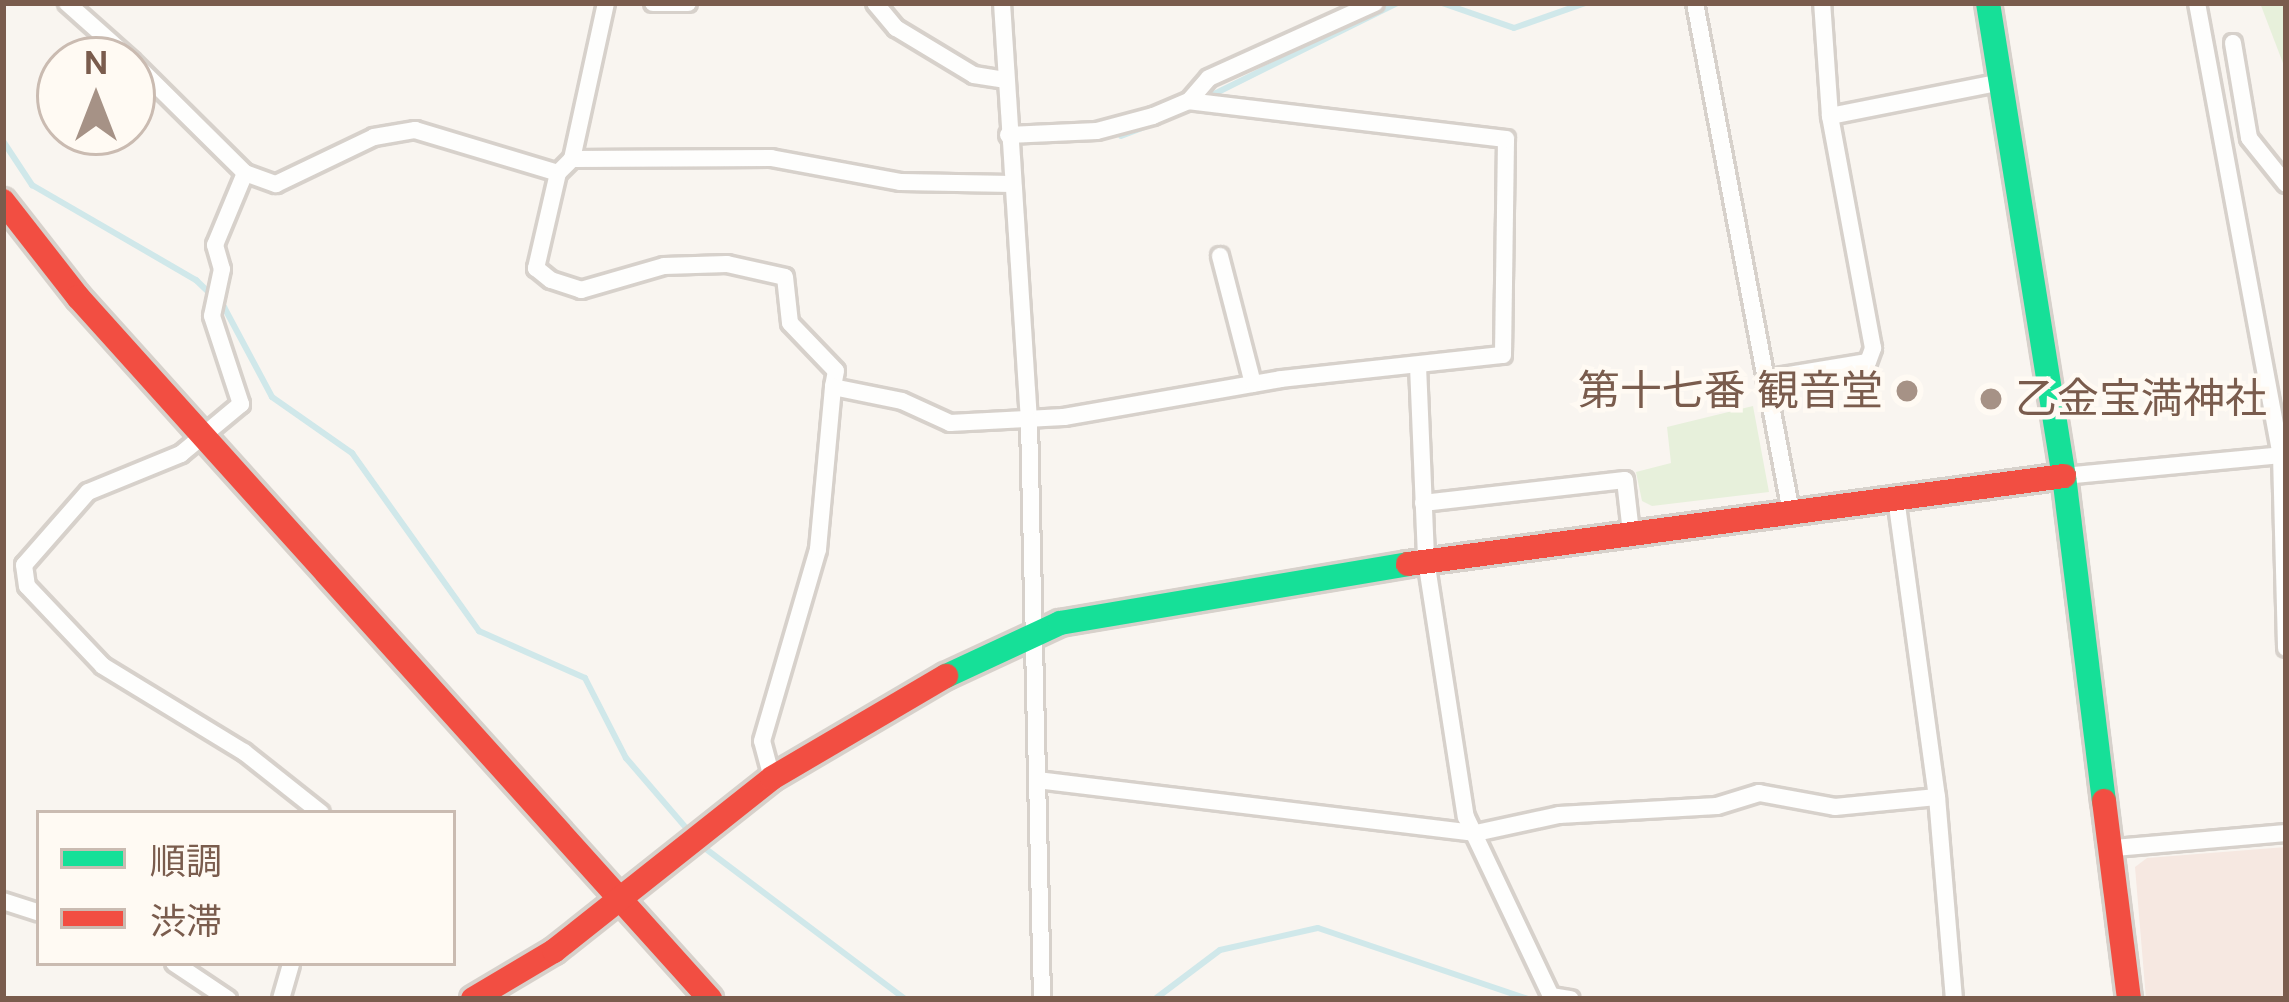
<!DOCTYPE html>
<meta charset="utf-8">
<style>
body{margin:0}
#map{position:relative;width:2289px;height:1002px;overflow:hidden;background:#f9f5f0;font-family:"DM Sans","Noto Sans JP",sans-serif}
div>[style]{position:absolute}
.commercial>*{inset:0;background:#f6e8e1}
.green>*{inset:0;background:#e7f0db}
.stream>*{height:6px;margin:-3px;padding:0 3px;transform-origin:3px;border-radius:3px;background:#d0e8ea}
.roads{filter:drop-shadow(3px 0 #d7d1cb) drop-shadow(-3px 0 #d7d1cb) drop-shadow(0 3px #d7d1cb) drop-shadow(0 -3px #d7d1cb)}
.street>*{height:16px;margin:-8px;padding:0 8px;transform-origin:8px;border-radius:8px;background:#fefefd}
.fast>*{height:24px;margin:-12px;padding:0 12px;transform-origin:12px;border-radius:12px;background:#16e098}
.jam>*{height:24px;margin:-12px;padding:0 12px;transform-origin:12px;border-radius:12px;background:#f24e42}
.dots>*{width:33px;height:33px;translate:-50% -50%;box-sizing:border-box;border:6px solid #fffaf3;border-radius:50%}
span{translate:-50% -50%;white-space:nowrap;text-align:center;line-height:1.15;-webkit-text-stroke:9px #fffaf3;paint-order:stroke}
.poi-label{font-size:42px;color:#7a5c4d}
.right{translate:-100% -50%;text-align:right}
.left{translate:0 -50%;text-align:left}
.frame{position:absolute;inset:0;border:6px solid #7a5c4d;pointer-events:none}
.legend{position:absolute;left:36px;top:810px;width:420px;height:156px;box-sizing:border-box;background:#fffaf3;border:3px solid #cabbb1;margin:0;padding:15px 21px;list-style:none;font-size:36px;color:#7a5c4d}
.legend li{display:flex;align-items:center;gap:24px;height:60px}
.legend b{width:60px;border:3px solid #cabbb1}
.north{position:absolute;left:36px;top:36px;width:120px;height:120px;box-sizing:border-box;background:#fffaf3;border:3px solid #cabbb1;border-radius:50%;rotate:0deg;font-size:33px;font-weight:700;line-height:48px;text-align:center;color:#7a5c4d}
.north::after{content:'';display:block;margin:auto;width:42px;height:54px;background:#a69286;clip-path:polygon(50% 0,100% 100%,50% 72%,0 100%)}
</style>
<div id="map">
<div class="commercial">
<div style="clip-path:polygon(2286px 847px,2286px 999px,2146px 999px,2135px 867px,2147px 858px)"></div>
</div>
<div class="green">
<div style="clip-path:polygon(2260px 3px,2286px 3px,2286px 71px)"></div>
<div style="clip-path:polygon(1753px 406px,1769px 492px,1652px 506px,1642px 501px,1636px 472px,1671px 463px,1667px 427px)"></div>
</div>
<div class="stream">
<div style="left:1442px;top:3px;width:76px;rotate:19.1deg"></div>
<div style="left:1514px;top:28px;width:75px;rotate:-19.4deg"></div>
<div style="left:1202px;top:100px;width:218px;rotate:-26.4deg"></div>
<div style="left:1121px;top:136px;width:70px;rotate:-21deg"></div>
<div style="left:3px;top:141px;width:53px;rotate:56.6deg"></div>
<div style="left:32px;top:185px;width:190px;rotate:30.1deg"></div>
<div style="left:196px;top:280px;width:39px;rotate:44deg"></div>
<div style="left:224px;top:307px;width:102px;rotate:61.9deg"></div>
<div style="left:272px;top:397px;width:98px;rotate:35deg"></div>
<div style="left:352px;top:453px;width:219px;rotate:54.5deg"></div>
<div style="left:479px;top:631px;width:116px;rotate:23.9deg"></div>
<div style="left:585px;top:678px;width:90px;rotate:62.9deg"></div>
<div style="left:626px;top:758px;width:103px;rotate:49.3deg"></div>
<div style="left:702px;top:846px;width:254px;rotate:37deg"></div>
<div style="left:1155px;top:999px;width:81px;rotate:-37deg"></div>
<div style="left:1220px;top:950px;width:100px;rotate:-12.7deg"></div>
<div style="left:1318px;top:928px;width:222px;rotate:18.7deg"></div>
</div>
<div class="roads">
<div class="street">
<div style="left:67px;top:3px;width:86px;rotate:41.7deg"></div>
<div style="left:606px;top:3px;width:160px;rotate:102.3deg"></div>
<div style="left:572px;top:159px;width:20px;rotate:135deg"></div>
<div style="left:558px;top:173px;width:98px;rotate:103deg"></div>
<div style="left:536px;top:268px;width:19px;rotate:39deg"></div>
<div style="left:551px;top:280px;width:32px;rotate:18deg"></div>
<div style="left:581px;top:290px;width:86px;rotate:-16.1deg"></div>
<div style="left:664px;top:266px;width:63px;rotate:-1.8deg"></div>
<div style="left:727px;top:264px;width:59px;rotate:12.6deg"></div>
<div style="left:785px;top:277px;width:46px;rotate:83.8deg"></div>
<div style="left:790px;top:323px;width:66px;rotate:46.2deg"></div>
<div style="left:836px;top:371px;width:16px;rotate:101deg"></div>
<div style="left:833px;top:387px;width:70px;rotate:11.5deg"></div>
<div style="left:902px;top:401px;width:53px;rotate:24.6deg"></div>
<div style="left:950px;top:423px;width:114px;rotate:-3deg"></div>
<div style="left:1064px;top:417px;width:220px;rotate:-9.9deg"></div>
<div style="left:1281px;top:379px;width:223px;rotate:-6.2deg"></div>
<div style="left:1503px;top:355px;width:216px;rotate:-89.2deg"></div>
<div style="left:1506px;top:139px;width:319px;rotate:-173.2deg"></div>
<div style="left:653px;top:3px;width:35px"></div>
<div style="left:875px;top:3px;width:33px;rotate:50deg"></div>
<div style="left:896px;top:28px;width:91px;rotate:31.1deg"></div>
<div style="left:974px;top:75px;width:31px;rotate:9deg"></div>
<div style="left:1002px;top:3px;width:419px;rotate:86.3deg"></div>
<div style="left:1029px;top:421px;width:578px;rotate:88.71deg"></div>
<div style="left:1695px;top:3px;width:518px;rotate:79.32deg"></div>
<div style="left:2197px;top:3px;width:460px;rotate:79.5deg"></div>
<div style="left:2281px;top:455px;width:193px;rotate:88.5deg"></div>
<div style="left:2233px;top:43px;width:96px;rotate:80.4deg"></div>
<div style="left:2249px;top:138px;width:59px;rotate:51.2deg"></div>
<div style="left:132px;top:61px;width:159px;rotate:44.7deg"></div>
<div style="left:245px;top:173px;width:33px;rotate:20deg"></div>
<div style="left:276px;top:184px;width:109px;rotate:-25.6deg"></div>
<div style="left:374px;top:137px;width:42px;rotate:-9.7deg"></div>
<div style="left:415px;top:130px;width:149px;rotate:16.7deg"></div>
<div style="left:1830px;top:116px;width:174px;rotate:-11.2deg"></div>
<div style="left:1008px;top:135px;width:89px;rotate:-2.6deg"></div>
<div style="left:1097px;top:131px;width:58px;rotate:-15deg"></div>
<div style="left:1153px;top:116px;width:39px;rotate:-23deg"></div>
<div style="left:1189px;top:101px;width:30px;rotate:-49deg"></div>
<div style="left:1209px;top:78px;width:182px;rotate:-24.3deg"></div>
<div style="left:572px;top:159px;width:199px;rotate:-0.3deg"></div>
<div style="left:771px;top:158px;width:131px;rotate:10.5deg"></div>
<div style="left:900px;top:182px;width:112px;rotate:1deg"></div>
<div style="left:245px;top:173px;width:78px;rotate:112.6deg"></div>
<div style="left:215px;top:245px;width:25px;rotate:74deg"></div>
<div style="left:222px;top:269px;width:48px;rotate:102deg"></div>
<div style="left:212px;top:316px;width:93px;rotate:71.8deg"></div>
<div style="left:241px;top:404px;width:78px;rotate:140.2deg"></div>
<div style="left:181px;top:454px;width:100px;rotate:157.8deg"></div>
<div style="left:88px;top:492px;width:97px;rotate:131.2deg"></div>
<div style="left:24px;top:565px;width:21px;rotate:82deg"></div>
<div style="left:27px;top:586px;width:110px;rotate:46.5deg"></div>
<div style="left:103px;top:666px;width:165px;rotate:31.4deg"></div>
<div style="left:244px;top:752px;width:98px;rotate:38.4deg"></div>
<div style="left:1220px;top:256px;width:132px;rotate:75.5deg"></div>
<div style="left:1418px;top:366px;width:194px;rotate:87.6deg"></div>
<div style="left:1426px;top:560px;width:260px;rotate:81.2deg"></div>
<div style="left:1466px;top:817px;width:198px;rotate:64.6deg"></div>
<div style="left:1551px;top:996px;width:20px;rotate:9deg"></div>
<div style="left:1765px;top:379px;width:104px;rotate:-9.4deg"></div>
<div style="left:1868px;top:362px;width:15px;rotate:-70deg"></div>
<div style="left:1873px;top:348px;width:236px;rotate:-100.5deg"></div>
<div style="left:1830px;top:116px;width:113px;rotate:-94deg"></div>
<div style="left:2064px;top:476px;width:218px;rotate:-5.5deg"></div>
<div style="left:1896px;top:498px;width:302px;rotate:82.2deg"></div>
<div style="left:1937px;top:797px;width:203px;rotate:85.2deg"></div>
<div style="left:1423px;top:503px;width:203px;rotate:-6.5deg"></div>
<div style="left:1625px;top:480px;width:53px;rotate:83.5deg"></div>
<div style="left:772px;top:778px;width:38px;rotate:-105deg"></div>
<div style="left:762px;top:741px;width:200px;rotate:-73.7deg"></div>
<div style="left:818px;top:549px;width:163px;rotate:-84.7deg"></div>
<div style="left:1037px;top:780px;width:442px;rotate:6.9deg"></div>
<div style="left:1476px;top:833px;width:85px;rotate:-12.2deg"></div>
<div style="left:1559px;top:815px;width:158px;rotate:-3.3deg"></div>
<div style="left:1717px;top:806px;width:44px;rotate:-17.2deg"></div>
<div style="left:1759px;top:793px;width:77px;rotate:10.4deg"></div>
<div style="left:1835px;top:807px;width:102px;rotate:-5.6deg"></div>
<div style="left:2114px;top:848px;width:173px;rotate:-5deg"></div>
<div style="left:3px;top:901px;width:38px;rotate:18deg"></div>
<div style="left:174px;top:963px;width:65px;rotate:33.7deg"></div>
<div style="left:281px;top:999px;width:37px;rotate:-74deg"></div>
</div>
<div class="fast">
<div style="left:1988px;top:3px;width:479px;rotate:80.9deg"></div>
<div style="left:2064px;top:476px;width:327px;rotate:83deg"></div>
<div style="left:946px;top:676px;width:126px;rotate:-24.9deg"></div>
<div style="left:1060px;top:623px;width:353px;rotate:-9.6deg"></div>
</div>
<div class="jam">
<div style="left:3px;top:201px;width:122px;rotate:52deg"></div>
<div style="left:78px;top:297px;width:945px;rotate:48deg"></div>
<div style="left:1408px;top:564px;width:662px;rotate:-7.64deg"></div>
<div style="left:2104px;top:801px;width:200px;rotate:82.8deg"></div>
<div style="left:473px;top:999px;width:94px;rotate:-30.7deg"></div>
<div style="left:554px;top:951px;width:278px;rotate:-38.4deg"></div>
<div style="left:772px;top:778px;width:202px;rotate:-30.4deg"></div>
</div>
</div>
<div class="dots">
<div style="left:1907px;top:391px;background:#a69286"></div>
<div style="left:1991px;top:399px;background:#a69286"></div>
</div>
<div class="poi-label">
<span class="right" style="left:1883px;top:391px">第十七番 観音堂</span>
<span class="left" style="left:2015px;top:399px">乙金宝満神社</span>
</div>
<div class="frame"></div>
<ul class="legend">
<li><b style="height:15px;background:#16e098"></b>順調</li>
<li><b style="height:15px;background:#f24e42"></b>渋滞</li>
</ul>
<div class="north">N</div>
</div>
